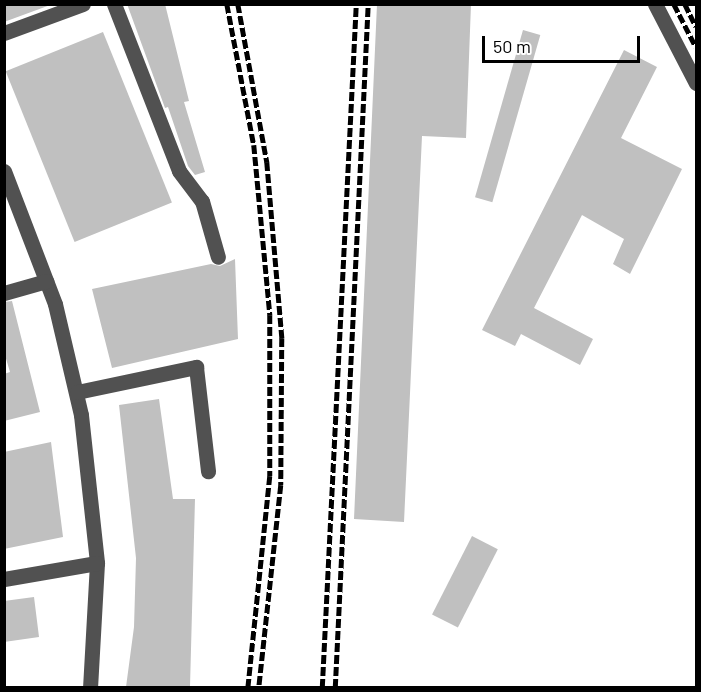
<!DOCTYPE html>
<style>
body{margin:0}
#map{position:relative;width:701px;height:692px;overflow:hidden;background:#fff;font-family:Barlow,sans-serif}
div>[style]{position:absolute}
.building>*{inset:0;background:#c0c0c0;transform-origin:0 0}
.minor>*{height:15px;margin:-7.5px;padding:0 7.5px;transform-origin:7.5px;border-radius:7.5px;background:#515151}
.rail>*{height:4.5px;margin-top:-2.25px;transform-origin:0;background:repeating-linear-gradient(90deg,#000 0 9px,transparent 0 12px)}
span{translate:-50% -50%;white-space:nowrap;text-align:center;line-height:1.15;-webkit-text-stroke:4.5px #fff;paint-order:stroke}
.frame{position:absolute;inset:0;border:6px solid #000;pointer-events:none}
.scale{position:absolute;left:482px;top:36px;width:158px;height:27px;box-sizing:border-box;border:3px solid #000;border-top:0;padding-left:8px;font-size:18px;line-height:21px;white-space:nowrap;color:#000;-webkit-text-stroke:4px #fff;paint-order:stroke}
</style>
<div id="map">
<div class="building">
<div style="clip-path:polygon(4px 4px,53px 4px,4px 22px)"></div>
<div style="clip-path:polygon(127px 4px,165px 4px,189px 101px,184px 102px,205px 172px,195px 175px,188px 166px,168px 107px,165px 108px)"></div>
<div style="clip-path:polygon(377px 4px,471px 4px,466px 138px,422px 136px,404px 522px,354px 519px)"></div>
<div style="left:523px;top:30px;width:18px;height:174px;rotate:16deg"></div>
<div style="left:103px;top:32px;width:184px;height:105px;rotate:68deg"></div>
<div style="clip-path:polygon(624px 50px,657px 67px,621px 138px,682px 169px,630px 274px,613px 264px,624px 239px,582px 215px,534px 308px,593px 339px,580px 365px,521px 334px,515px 346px,482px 330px)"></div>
<div style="clip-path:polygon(235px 259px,238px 339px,112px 368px,92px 289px,211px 264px,220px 266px)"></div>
<div style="clip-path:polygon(12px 301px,40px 412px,4px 421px,4px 374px,10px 372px,4px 352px,4px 302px)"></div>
<div style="clip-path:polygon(159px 399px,173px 499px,195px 499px,190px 687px,126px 687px,134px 627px,136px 558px,119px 405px)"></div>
<div style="clip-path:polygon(51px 442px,63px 537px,4px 549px,4px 452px)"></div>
<div style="left:472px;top:536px;width:29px;height:88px;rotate:27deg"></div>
<div style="clip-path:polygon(34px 597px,39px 637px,4px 642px,4px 601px)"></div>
</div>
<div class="minor">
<div style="left:114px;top:4px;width:179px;rotate:68.7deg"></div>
<div style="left:179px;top:171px;width:38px;rotate:53deg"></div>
<div style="left:202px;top:201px;width:58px;rotate:74.1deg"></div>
<div style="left:655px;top:4px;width:89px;rotate:62.6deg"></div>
<div style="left:4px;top:33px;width:84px;rotate:-20.2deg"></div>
<div style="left:4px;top:171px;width:142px;rotate:69deg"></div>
<div style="left:55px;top:304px;width:114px;rotate:76.8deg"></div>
<div style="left:81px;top:415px;width:149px;rotate:83.8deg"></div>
<div style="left:97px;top:563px;width:125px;rotate:93.2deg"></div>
<div style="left:4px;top:293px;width:44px;rotate:-15.9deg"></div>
<div style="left:77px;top:392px;width:122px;rotate:-11.9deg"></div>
<div style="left:196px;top:367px;width:105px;rotate:83.4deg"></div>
<div style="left:4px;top:579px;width:94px;rotate:-9.8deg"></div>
</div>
<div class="rail">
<div style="left:227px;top:4px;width:144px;rotate:79.2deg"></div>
<div style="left:254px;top:145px;width:171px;rotate:84.6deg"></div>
<div style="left:270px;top:315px;width:161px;rotate:90deg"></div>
<div style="left:270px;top:476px;width:213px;rotate:95.9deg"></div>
<div style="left:238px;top:4px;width:161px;rotate:79.6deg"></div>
<div style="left:267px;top:162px;width:177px;rotate:85.1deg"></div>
<div style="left:282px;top:338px;width:147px;rotate:90.4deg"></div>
<div style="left:281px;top:485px;width:204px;rotate:96.2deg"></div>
<div style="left:674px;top:4px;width:48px;rotate:62.9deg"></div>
<div style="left:685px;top:4px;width:25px;rotate:64deg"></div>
<div style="left:322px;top:688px;width:685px;rotate:-87.15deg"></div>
<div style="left:335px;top:688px;width:685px;rotate:-87.24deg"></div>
</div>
<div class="frame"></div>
<div class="scale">50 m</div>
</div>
